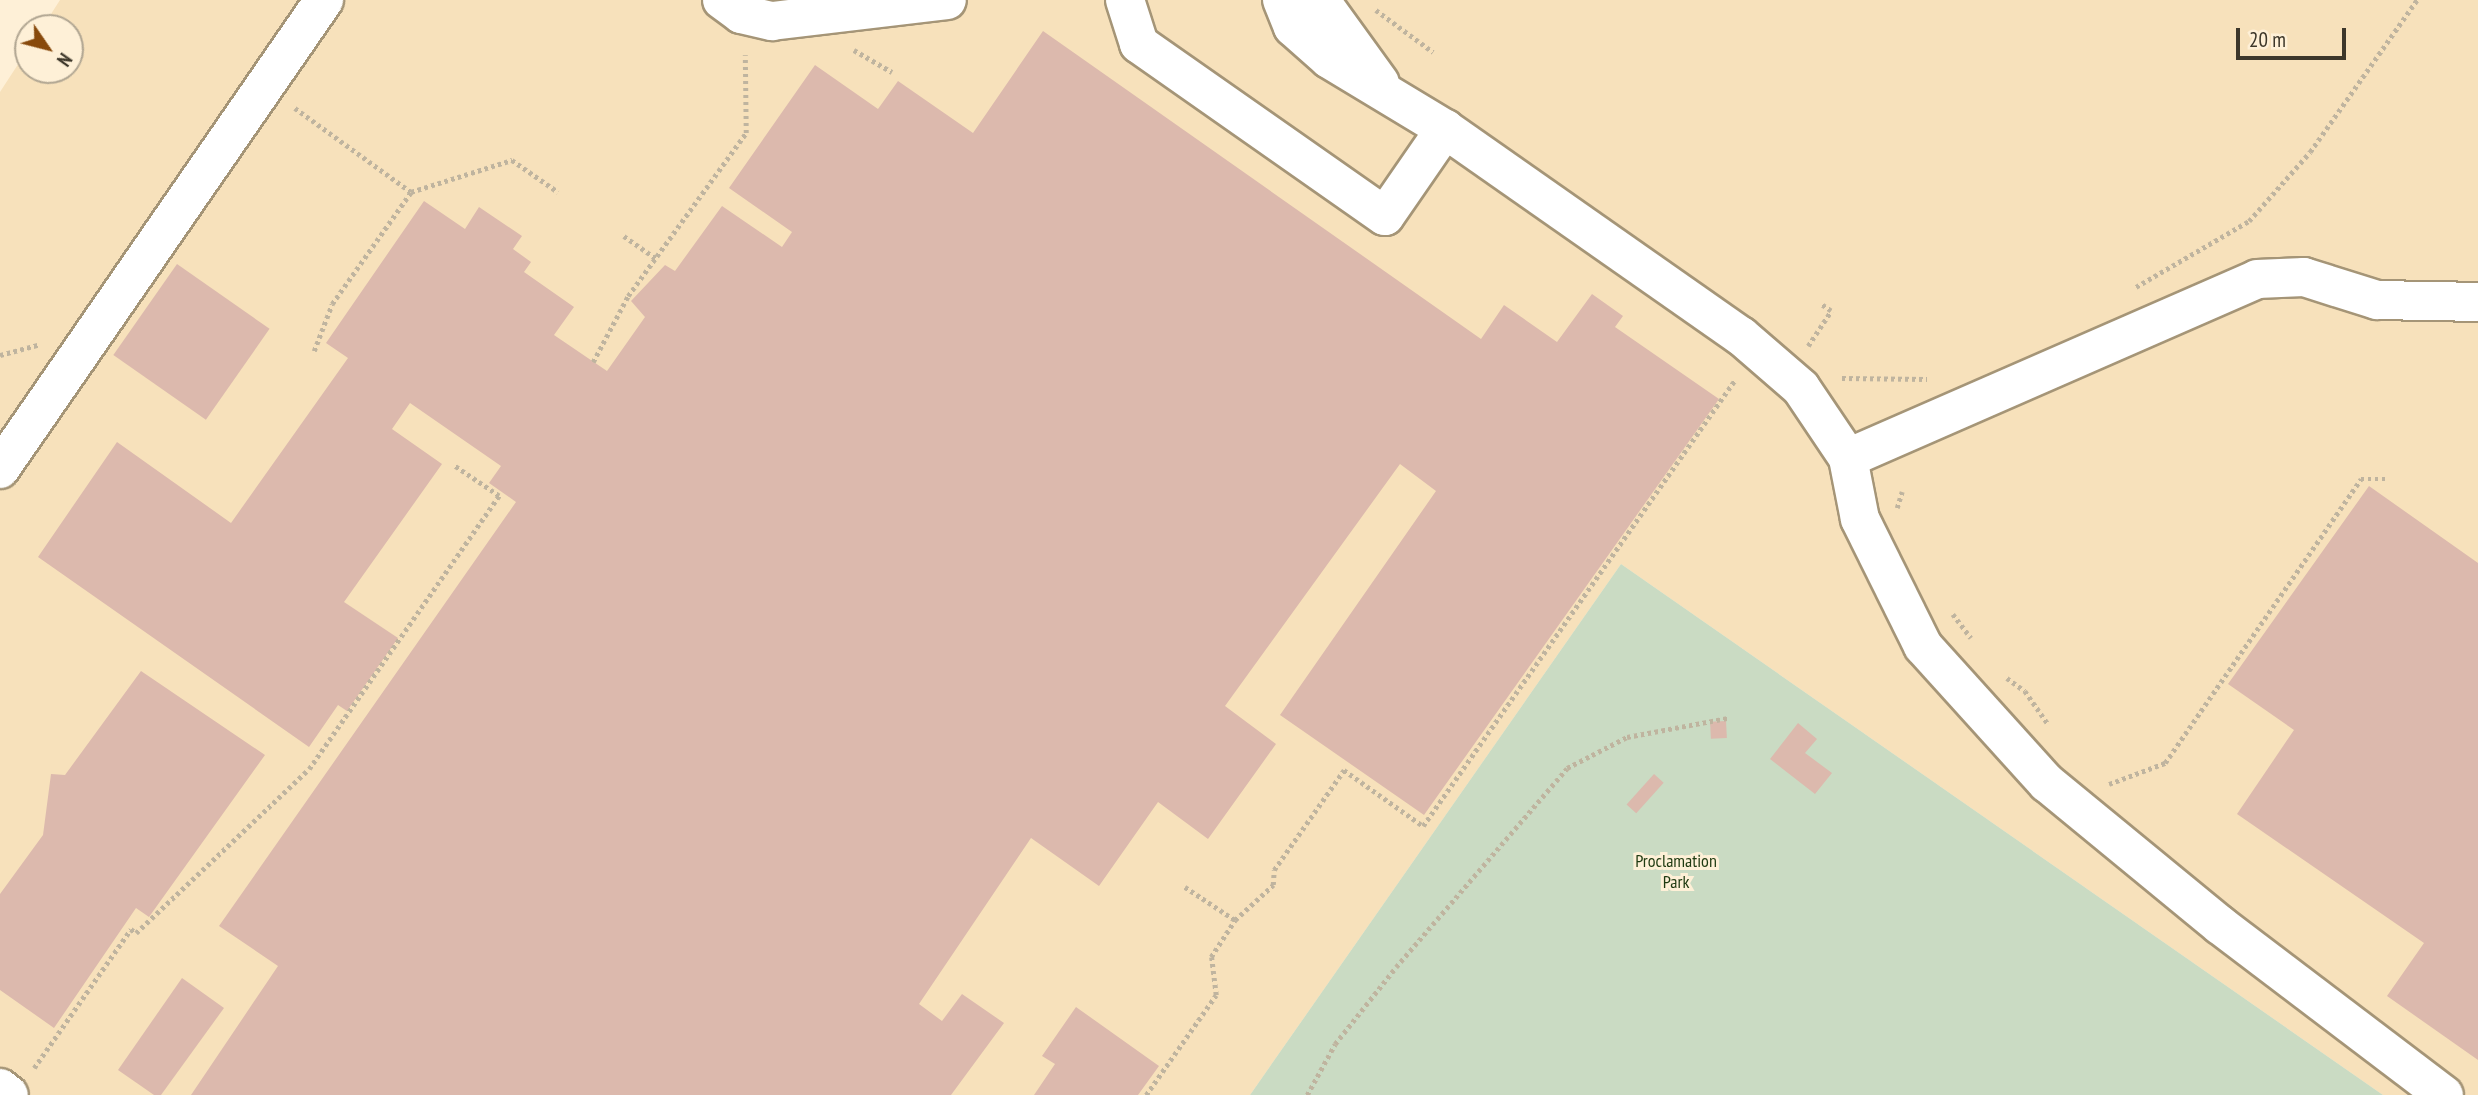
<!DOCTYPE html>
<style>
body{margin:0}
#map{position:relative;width:2478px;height:1095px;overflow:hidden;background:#fef0d7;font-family:"PT Sans Narrow",sans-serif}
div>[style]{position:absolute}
.built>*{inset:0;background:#f7e1bb}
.green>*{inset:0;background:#cadbc3}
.building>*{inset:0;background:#dcb9ad;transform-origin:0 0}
.path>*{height:4.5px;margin-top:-2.25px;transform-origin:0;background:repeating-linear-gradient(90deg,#bfb49f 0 3.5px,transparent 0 7px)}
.roads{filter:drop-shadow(2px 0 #a59577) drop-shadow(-2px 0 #a59577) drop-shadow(0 2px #a59577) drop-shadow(0 -2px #a59577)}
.minor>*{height:38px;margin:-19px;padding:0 19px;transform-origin:19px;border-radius:19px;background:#fff}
span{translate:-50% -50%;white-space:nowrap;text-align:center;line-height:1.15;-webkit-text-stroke:6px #fef0d7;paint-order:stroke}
.park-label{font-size:18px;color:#1f3a11}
.north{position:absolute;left:14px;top:14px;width:70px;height:70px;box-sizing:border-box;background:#fef0d7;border:2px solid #b1a692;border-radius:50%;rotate:125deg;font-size:19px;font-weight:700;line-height:28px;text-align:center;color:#3d372a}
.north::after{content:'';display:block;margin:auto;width:24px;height:32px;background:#884a0c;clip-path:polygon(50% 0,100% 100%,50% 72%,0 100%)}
.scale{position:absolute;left:2236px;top:28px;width:110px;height:32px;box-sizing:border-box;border:4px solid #3d372a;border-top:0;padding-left:9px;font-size:21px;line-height:24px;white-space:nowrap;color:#3d372a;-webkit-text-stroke:5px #fef0d7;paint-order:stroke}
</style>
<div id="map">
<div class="built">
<div style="clip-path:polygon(60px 0,2478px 0,2478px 1095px,2383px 1095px,1621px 564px,1250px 1095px,0 1095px,0 92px,28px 49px,28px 70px,70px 70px,70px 28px,42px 28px)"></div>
</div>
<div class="green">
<div style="clip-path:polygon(1621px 564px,2383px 1095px,1250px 1095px)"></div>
</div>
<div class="building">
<div style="clip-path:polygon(1043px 31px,1481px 339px,1504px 305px,1557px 342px,1592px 294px,1623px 316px,1615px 327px,1719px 399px,1424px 815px,1280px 715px,1436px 491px,1400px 464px,1225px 706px,1276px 744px,1208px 839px,1158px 802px,1099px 886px,1031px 838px,919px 1004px,942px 1021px,962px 994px,1004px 1023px,951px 1095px,191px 1095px,278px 966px,219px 926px,516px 502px,489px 483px,501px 466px,410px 403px,392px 429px,442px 464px,344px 602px,398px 638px,347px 711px,338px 705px,309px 747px,38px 557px,117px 442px,231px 523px,348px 358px,326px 343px,424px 201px,465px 229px,479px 207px,522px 236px,513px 249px,531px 262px,524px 272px,574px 307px,554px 335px,607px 371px,645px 317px,631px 301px,665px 265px,675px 271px,722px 206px,782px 247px,792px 232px,729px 188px,815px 65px,878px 109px,898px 81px,973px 133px)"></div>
<div style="left:177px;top:264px;width:113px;height:111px;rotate:35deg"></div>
<div style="clip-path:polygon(2369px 486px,2478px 563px,2478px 1060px,2387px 996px,2424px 943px,2237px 814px,2294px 730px,2228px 684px)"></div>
<div style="clip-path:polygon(141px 671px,265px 755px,149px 917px,136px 908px,54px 1028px,0 990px,0 894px,43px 835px,51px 774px,65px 775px)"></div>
<div style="left:1726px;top:721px;width:17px;height:16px;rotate:87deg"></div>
<div style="clip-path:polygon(1798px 723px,1817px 739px,1805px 753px,1832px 773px,1815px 794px,1770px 759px)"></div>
<div style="left:1654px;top:774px;width:13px;height:41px;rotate:42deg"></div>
<div style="clip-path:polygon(182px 978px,224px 1008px,161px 1095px,154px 1095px,118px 1070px)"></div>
<div style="clip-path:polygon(1076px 1007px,1159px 1066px,1138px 1095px,1034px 1095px,1055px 1064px,1042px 1056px)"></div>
</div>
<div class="path">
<div style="left:1376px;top:10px;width:71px;rotate:36.4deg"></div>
<div style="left:854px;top:50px;width:44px;rotate:30.1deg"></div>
<div style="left:295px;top:108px;width:143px;rotate:35.9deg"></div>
<div style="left:624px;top:236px;width:39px;rotate:35deg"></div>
<div style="left:2136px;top:287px;width:131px;rotate:-30.3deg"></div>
<div style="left:2249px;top:221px;width:92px;rotate:-48.5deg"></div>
<div style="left:2310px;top:152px;width:186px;rotate:-54.9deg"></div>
<div style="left:1808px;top:346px;width:42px;rotate:-56.7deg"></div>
<div style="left:1831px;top:311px;width:11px;rotate:-146deg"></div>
<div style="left:314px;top:351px;width:50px;rotate:-69deg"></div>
<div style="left:332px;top:304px;width:137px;rotate:-54.8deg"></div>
<div style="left:411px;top:192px;width:106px;rotate:-17.6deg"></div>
<div style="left:512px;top:160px;width:56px;rotate:34.8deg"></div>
<div style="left:0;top:355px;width:39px;rotate:-15deg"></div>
<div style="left:593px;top:362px;width:75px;rotate:-62.1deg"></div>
<div style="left:628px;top:296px;width:201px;rotate:-54.1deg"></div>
<div style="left:746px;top:133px;width:78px;rotate:-90.7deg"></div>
<div style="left:1842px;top:378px;width:85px;rotate:0.7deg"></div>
<div style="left:1897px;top:508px;width:17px;rotate:-73deg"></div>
<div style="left:1953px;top:614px;width:30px;rotate:53deg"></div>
<div style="left:2007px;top:678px;width:22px;rotate:36deg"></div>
<div style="left:2025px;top:691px;width:39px;rotate:55deg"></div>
<div style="left:2109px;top:784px;width:60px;rotate:-20.6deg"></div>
<div style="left:2165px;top:763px;width:345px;rotate:-55.4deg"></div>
<div style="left:2361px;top:479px;width:27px"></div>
<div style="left:1185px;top:887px;width:60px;rotate:33.4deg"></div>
<div style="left:34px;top:1068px;width:169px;rotate:-55.1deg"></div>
<div style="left:131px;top:929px;width:6px;rotate:39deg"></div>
<div style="left:136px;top:933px;width:238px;rotate:-43.5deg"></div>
<div style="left:309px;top:769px;width:333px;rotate:-55.2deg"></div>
<div style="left:499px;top:496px;width:55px;rotate:-146deg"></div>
<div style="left:1146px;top:1095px;width:122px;rotate:-55deg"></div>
<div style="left:1216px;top:995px;width:38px;rotate:-97deg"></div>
<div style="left:1211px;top:957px;width:44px;rotate:-57deg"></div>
<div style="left:1235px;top:920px;width:52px;rotate:-42.6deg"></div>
<div style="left:1273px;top:885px;width:15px;rotate:-86deg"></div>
<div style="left:1274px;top:870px;width:122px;rotate:-55deg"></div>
<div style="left:1344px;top:770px;width:97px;rotate:35.3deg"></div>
<div style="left:1423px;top:826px;width:544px;rotate:-55.03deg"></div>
<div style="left:1307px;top:1095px;width:58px;rotate:-61.2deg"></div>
<div style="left:1335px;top:1044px;width:98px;rotate:-51.6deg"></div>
<div style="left:1396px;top:967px;width:262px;rotate:-49.3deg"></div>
<div style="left:1567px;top:768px;width:68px;rotate:-27.3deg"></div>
<div style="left:1627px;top:737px;width:103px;rotate:-10.7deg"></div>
</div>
<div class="roads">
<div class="minor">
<div style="left:722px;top:0;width:24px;rotate:36deg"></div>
<div style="left:741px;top:14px;width:32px;rotate:13deg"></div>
<div style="left:772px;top:21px;width:176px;rotate:-6.8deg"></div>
<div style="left:1125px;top:0;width:46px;rotate:72.3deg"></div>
<div style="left:1139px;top:44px;width:300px;rotate:35deg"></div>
<div style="left:1385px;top:216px;width:106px;rotate:-55.4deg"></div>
<div style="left:1282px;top:0;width:29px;rotate:68deg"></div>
<div style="left:1293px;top:27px;width:48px;rotate:41.6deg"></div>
<div style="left:1329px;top:59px;width:135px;rotate:31.1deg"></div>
<div style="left:1445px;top:129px;width:361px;rotate:35deg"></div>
<div style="left:1741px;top:336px;width:79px;rotate:40.9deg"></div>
<div style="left:1801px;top:388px;width:84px;rotate:56.1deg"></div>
<div style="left:1848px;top:458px;width:62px;rotate:78.9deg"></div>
<div style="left:1860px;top:519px;width:142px;rotate:63.6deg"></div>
<div style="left:1923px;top:646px;width:185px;rotate:47.9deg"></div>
<div style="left:2047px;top:783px;width:224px;rotate:39.4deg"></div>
<div style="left:2220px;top:925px;width:281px;rotate:37.2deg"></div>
<div style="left:1320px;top:0;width:102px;rotate:54.1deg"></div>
<div style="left:1848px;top:458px;width:446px;rotate:-23.6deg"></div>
<div style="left:2257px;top:279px;width:47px;rotate:-2.4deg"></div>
<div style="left:2304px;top:277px;width:77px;rotate:17.5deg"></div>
<div style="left:2377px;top:300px;width:101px;rotate:1.1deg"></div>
<div style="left:0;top:469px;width:570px;rotate:-55.36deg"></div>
<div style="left:0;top:1088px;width:11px;rotate:38deg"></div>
</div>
</div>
<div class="park-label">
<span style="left:1676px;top:872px">Proclamation<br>Park</span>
</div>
<div class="north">N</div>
<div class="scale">20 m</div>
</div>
